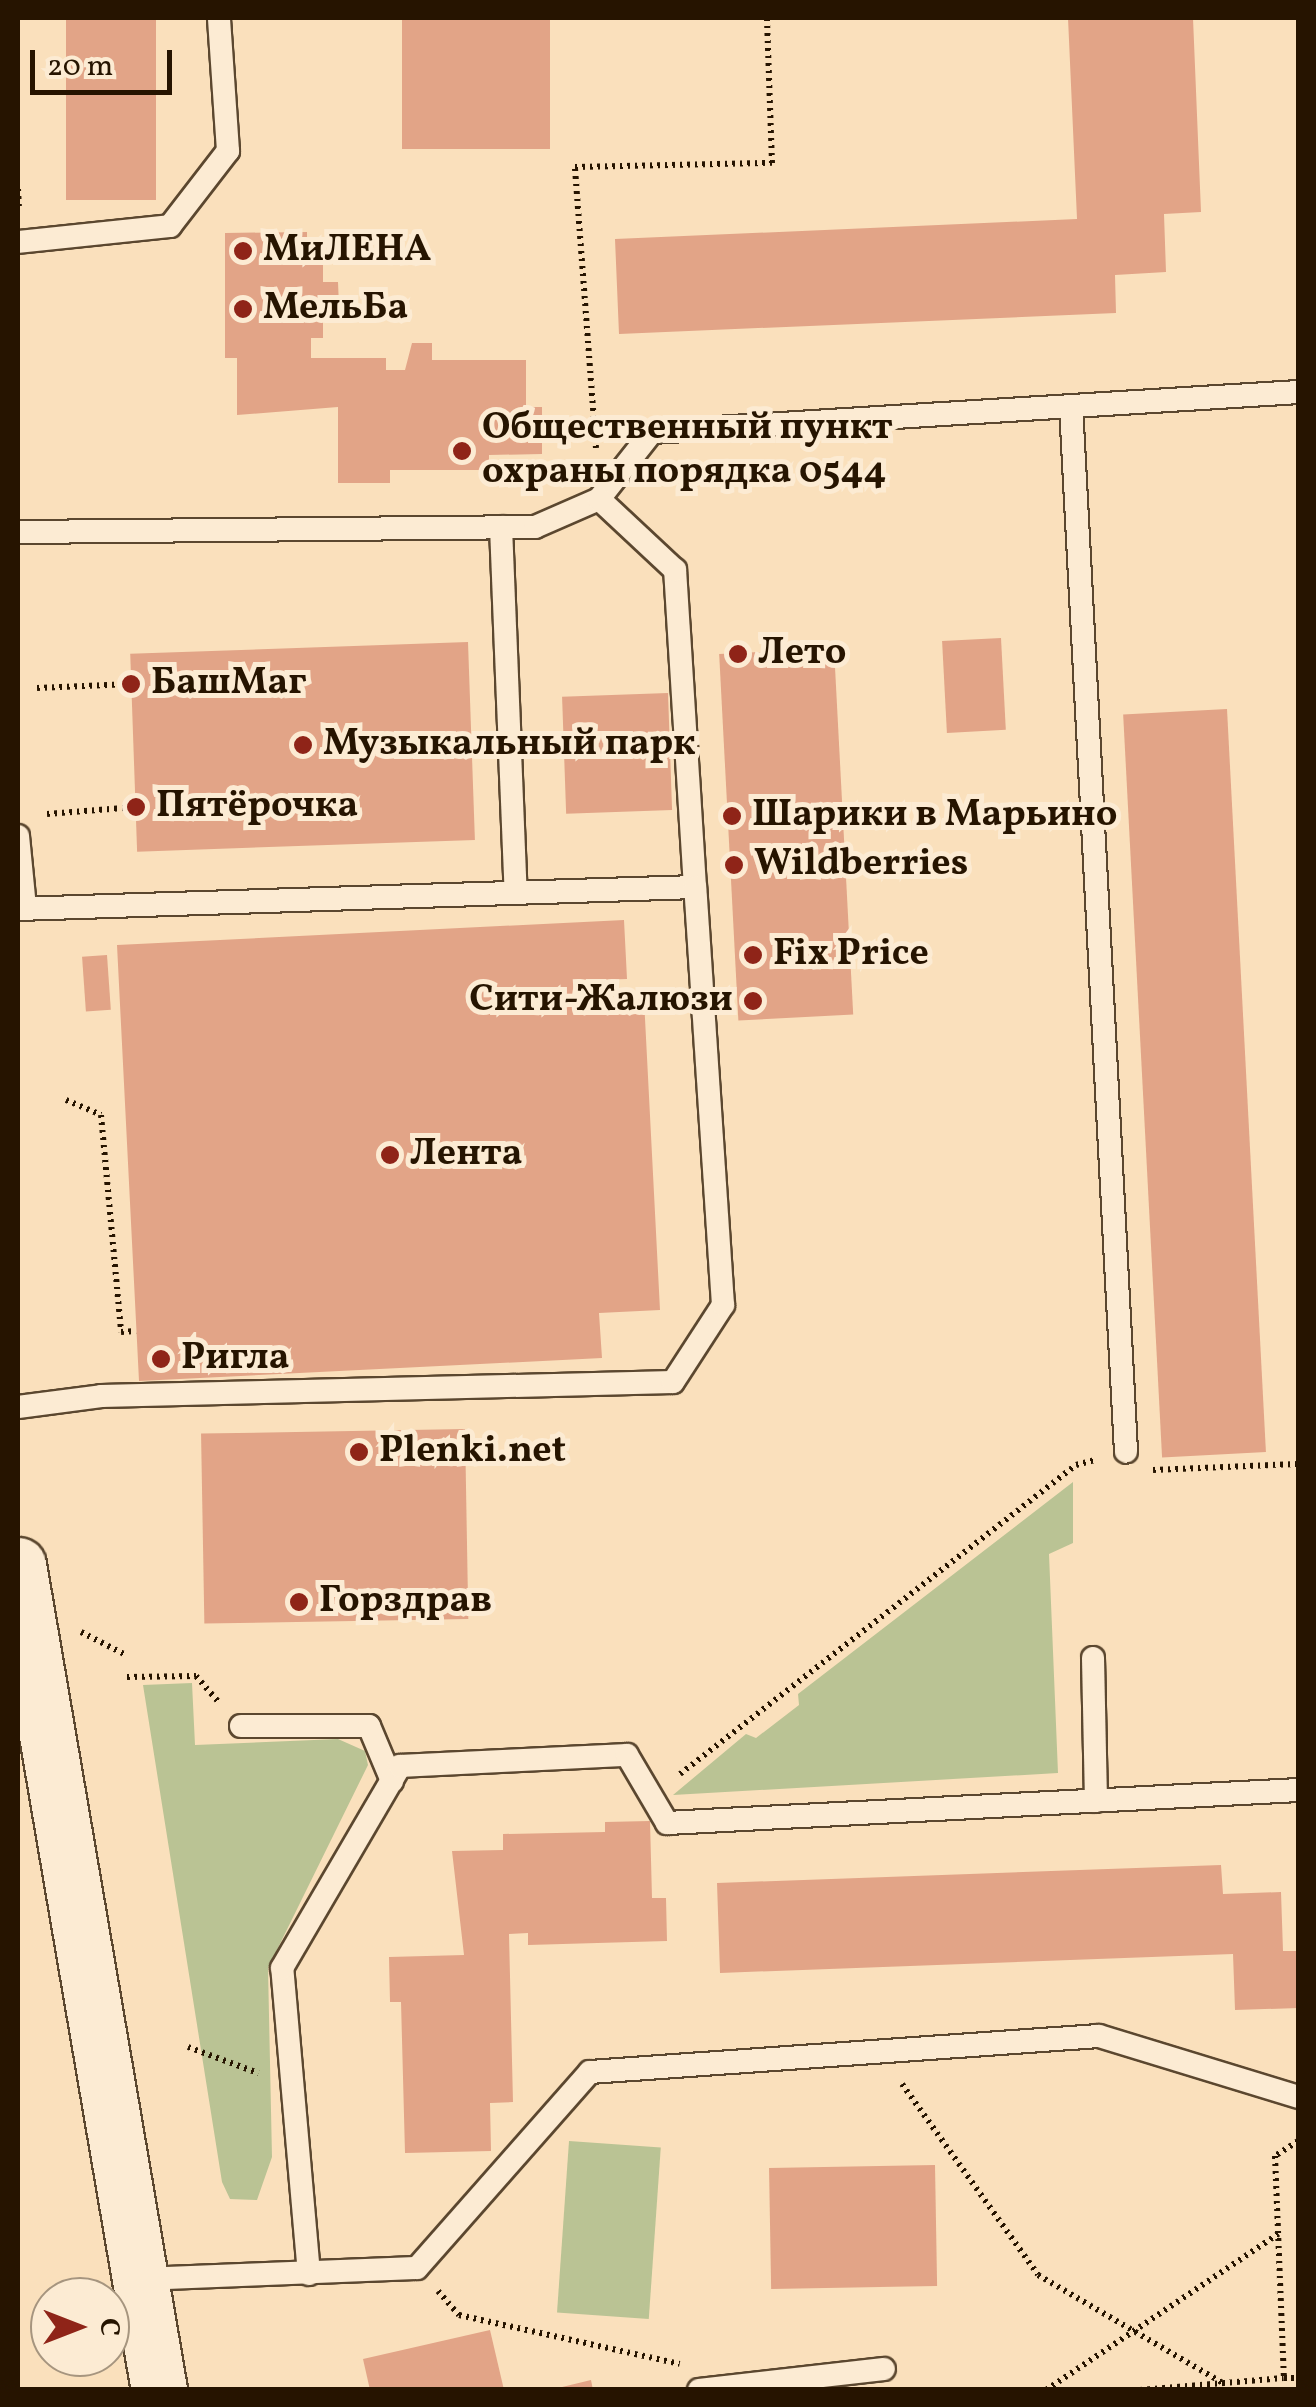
<!DOCTYPE html>
<meta charset="utf-8">
<style>
body{margin:0}
#map{position:relative;width:1316px;height:2407px;overflow:hidden;background:#fae0bc;font-family:Vollkorn,serif}
div>[style]{position:absolute}
.green>*{inset:0;background:#bac394;transform-origin:0 0}
.building>*{inset:0;background:#e2a487;transform-origin:0 0}
.path>*{height:6px;margin-top:-3px;transform-origin:0;background:repeating-linear-gradient(90deg,#261400 0 2.5px,transparent 0 7.5px)}
.roads{filter:drop-shadow(2px 0 #5b472f) drop-shadow(-2px 0 #5b472f) drop-shadow(0 2px #5b472f) drop-shadow(0 -2px #5b472f)}
.service>*{height:22px;margin:-11px;padding:0 11px;transform-origin:11px;border-radius:11px;background:#fcebd3}
.tertiary>*{height:55px;margin:-27.5px;padding:0 27.5px;transform-origin:27.5px;border-radius:27.5px;background:#fcebd3}
.dots>*{width:28px;height:28px;translate:-50% -50%;box-sizing:border-box;border:5px solid #fcebd3;border-radius:50%}
span{translate:-50% -50%;white-space:nowrap;text-align:center;line-height:1.15;-webkit-text-stroke:10px #fcebd3;paint-order:stroke}
.poi-label{font-size:38px;color:#261400;font-weight:700}
.left{translate:0 -50%;text-align:left}
.right{translate:-100% -50%;text-align:right}
.frame{position:absolute;inset:0;border:20px solid #261400;pointer-events:none}
.north{position:absolute;left:30px;top:2277px;width:100px;height:100px;box-sizing:border-box;background:#fcebd3;border:2px solid #a6957f;border-radius:50%;rotate:90deg;font-size:28px;font-weight:700;line-height:40px;text-align:center;color:#261400}
.north::after{content:'';display:block;margin:auto;width:35px;height:45px;background:#8f2418;clip-path:polygon(50% 0,100% 100%,50% 72%,0 100%)}
.scale{position:absolute;left:30px;top:50px;width:142px;height:45px;box-sizing:border-box;border:5px solid #261400;border-top:0;padding-left:12px;font-size:30px;line-height:35px;white-space:nowrap;color:#261400;-webkit-text-stroke:8px #fcebd3;paint-order:stroke}
</style>
<div id="map">
<div class="green">
<div style="clip-path:polygon(1073px 1482px,1073px 1543px,1049px 1554px,1058px 1773px,673px 1795px,746px 1734px,756px 1738px,799px 1705px,798px 1694px)"></div>
<div style="clip-path:polygon(192px 1683px,195px 1745px,338px 1739px,365px 1751px,368px 1765px,268px 1968px,272px 2157px,257px 2200px,230px 2199px,222px 2182px,143px 1685px)"></div>
<div style="left:569px;top:2141px;width:92px;height:172px;rotate:4deg"></div>
</div>
<div class="building">
<div style="left:66px;top:18px;width:90px;height:182px"></div>
<div style="left:402px;top:18px;width:148px;height:131px"></div>
<div style="clip-path:polygon(1068px 18px,1193px 18px,1201px 212px,1164px 214px,1166px 272px,1115px 275px,1116px 313px,619px 334px,615px 239px,1077px 219px)"></div>
<div style="clip-path:polygon(307px 232px,307px 256px,323px 256px,323px 282px,338px 282px,339px 306px,323px 306px,323px 338px,311px 338px,311px 358px,386px 358px,386px 370px,405px 370px,412px 343px,432px 343px,432px 360px,526px 360px,526px 407px,542px 407px,542px 454px,489px 455px,489px 470px,390px 470px,390px 483px,338px 483px,338px 407px,237px 415px,237px 358px,225px 358px,225px 233px)"></div>
<div style="left:1001px;top:638px;width:92px;height:59px;rotate:87deg"></div>
<div style="left:468px;top:642px;width:198px;height:338px;rotate:88deg"></div>
<div style="left:834px;top:648px;width:367px;height:115px;rotate:87deg"></div>
<div style="left:668px;top:693px;width:117px;height:106px;rotate:88deg"></div>
<div style="left:1227px;top:709px;width:744px;height:104px;rotate:87deg"></div>
<div style="clip-path:polygon(624px 920px,627px 979px,598px 980px,600px 1001px,644px 999px,660px 1310px,599px 1313px,602px 1358px,139px 1381px,117px 945px)"></div>
<div style="left:107px;top:955px;width:55px;height:25px;rotate:86deg"></div>
<div style="left:465px;top:1429px;width:190px;height:264px;rotate:89deg"></div>
<div style="clip-path:polygon(650px 1821px,652px 1898px,666px 1898px,667px 1941px,528px 1945px,528px 1933px,509px 1934px,513px 2102px,490px 2103px,491px 2151px,405px 2153px,401px 2002px,390px 2002px,389px 1957px,464px 1955px,452px 1851px,503px 1850px,503px 1834px,605px 1832px,605px 1822px)"></div>
<div style="clip-path:polygon(1221px 1865px,1223px 1894px,1281px 1892px,1283px 1951px,1298px 1951px,1298px 2008px,1235px 2010px,1233px 1954px,720px 1973px,717px 1883px)"></div>
<div style="left:935px;top:2165px;width:121px;height:166px;rotate:89deg"></div>
<div style="clip-path:polygon(490px 2330px,504px 2390px,370px 2390px,363px 2359px)"></div>
<div style="clip-path:polygon(591px 2380px,593px 2390px,558px 2390px,558px 2388px)"></div>
</div>
<div class="path">
<div style="left:18px;top:189px;width:21px;rotate:87deg"></div>
<div style="left:596px;top:448px;width:282px;rotate:-94.3deg"></div>
<div style="left:575px;top:167px;width:197px;rotate:-1.2deg"></div>
<div style="left:772px;top:163px;width:145px;rotate:-92deg"></div>
<div style="left:37px;top:688px;width:94px;rotate:-2.4deg"></div>
<div style="left:47px;top:814px;width:89px;rotate:-4.5deg"></div>
<div style="left:66px;top:1100px;width:38px;rotate:23deg"></div>
<div style="left:101px;top:1115px;width:218px;rotate:84.7deg"></div>
<div style="left:121px;top:1332px;width:15px;rotate:-4deg"></div>
<div style="left:1153px;top:1470px;width:145px;rotate:-2.4deg"></div>
<div style="left:81px;top:1632px;width:48px;rotate:27.1deg"></div>
<div style="left:127px;top:1677px;width:69px;rotate:-0.8deg"></div>
<div style="left:196px;top:1676px;width:35px;rotate:49deg"></div>
<div style="left:680px;top:1774px;width:502px;rotate:-37.97deg"></div>
<div style="left:1076px;top:1465px;width:20px;rotate:-15deg"></div>
<div style="left:188px;top:2047px;width:75px;rotate:20.4deg"></div>
<div style="left:902px;top:2084px;width:234px;rotate:54.5deg"></div>
<div style="left:1038px;top:2275px;width:214px;rotate:30.3deg"></div>
<div style="left:1298px;top:2141px;width:27px;rotate:147deg"></div>
<div style="left:1275px;top:2156px;width:222px;rotate:87.7deg"></div>
<div style="left:1284px;top:2378px;width:14px"></div>
<div style="left:438px;top:2291px;width:32px;rotate:49deg"></div>
<div style="left:459px;top:2315px;width:226px;rotate:12.5deg"></div>
<div style="left:1046px;top:2390px;width:280px;rotate:-33.9deg"></div>
<div style="left:1140px;top:2390px;width:144px;rotate:-4.8deg"></div>
</div>
<div class="roads">
<div class="service">
<div style="left:18px;top:242px;width:153px;rotate:-6deg"></div>
<div style="left:170px;top:226px;width:95px;rotate:-52.3deg"></div>
<div style="left:228px;top:151px;width:133px;rotate:-93.9deg"></div>
<div style="left:1071px;top:406px;width:1047px;rotate:86.99deg"></div>
<div style="left:501px;top:527px;width:366px;rotate:87.7deg"></div>
<div style="left:18px;top:532px;width:517px;rotate:-0.55deg"></div>
<div style="left:535px;top:527px;width:70px;rotate:-23.6deg"></div>
<div style="left:599px;top:499px;width:85px;rotate:-51.7deg"></div>
<div style="left:652px;top:432px;width:647px;rotate:-3.54deg"></div>
<div style="left:18px;top:836px;width:72px;rotate:84.4deg"></div>
<div style="left:18px;top:909px;width:677px;rotate:-1.86deg"></div>
<div style="left:695px;top:887px;width:318px;rotate:-93.6deg"></div>
<div style="left:675px;top:570px;width:104px;rotate:-136.9deg"></div>
<div style="left:18px;top:1407px;width:84px;rotate:-7.5deg"></div>
<div style="left:101px;top:1396px;width:572px;rotate:-1.4deg"></div>
<div style="left:673px;top:1382px;width:92px;rotate:-57deg"></div>
<div style="left:723px;top:1305px;width:419px;rotate:-93.8deg"></div>
<div style="left:1093px;top:1658px;width:143px;rotate:88.8deg"></div>
<div style="left:241px;top:1726px;width:128px"></div>
<div style="left:369px;top:1726px;width:60px;rotate:67.3deg"></div>
<div style="left:309px;top:2274px;width:307px;rotate:-95deg"></div>
<div style="left:282px;top:1968px;width:234px;rotate:-59.7deg"></div>
<div style="left:400px;top:1766px;width:227px;rotate:-2.8deg"></div>
<div style="left:627px;top:1755px;width:79px;rotate:59.5deg"></div>
<div style="left:667px;top:1823px;width:632px;rotate:-2.99deg"></div>
<div style="left:140px;top:2279px;width:277px;rotate:-2.3deg"></div>
<div style="left:417px;top:2268px;width:261px;rotate:-48.6deg"></div>
<div style="left:590px;top:2072px;width:510px;rotate:-4.05deg"></div>
<div style="left:1099px;top:2036px;width:208px;rotate:17deg"></div>
<div style="left:699px;top:2390px;width:186px;rotate:-6.5deg"></div>
</div>
<div class="tertiary">
<div style="left:18px;top:1565px;width:837px;rotate:80.3deg"></div>
</div>
</div>
<div class="dots">
<div style="left:243px;top:251px;background:#8f2418"></div>
<div style="left:243px;top:309px;background:#8f2418"></div>
<div style="left:462px;top:451px;background:#8f2418"></div>
<div style="left:738px;top:654px;background:#8f2418"></div>
<div style="left:131px;top:684px;background:#8f2418"></div>
<div style="left:303px;top:745px;background:#8f2418"></div>
<div style="left:136px;top:807px;background:#8f2418"></div>
<div style="left:732px;top:816px;background:#8f2418"></div>
<div style="left:734px;top:865px;background:#8f2418"></div>
<div style="left:753px;top:955px;background:#8f2418"></div>
<div style="left:753px;top:1001px;background:#8f2418"></div>
<div style="left:390px;top:1155px;background:#8f2418"></div>
<div style="left:161px;top:1359px;background:#8f2418"></div>
<div style="left:359px;top:1452px;background:#8f2418"></div>
<div style="left:299px;top:1602px;background:#8f2418"></div>
</div>
<div class="poi-label">
<span class="left" style="left:263px;top:251px">МиЛЕНА</span>
<span class="left" style="left:263px;top:309px">МельБа</span>
<span class="left" style="left:482px;top:451px">Общественный пункт<br>охраны порядка 0544</span>
<span class="left" style="left:758px;top:654px">Лето</span>
<span class="left" style="left:151px;top:684px">БашМаг</span>
<span class="left" style="left:323px;top:745px">Музыкальный парк</span>
<span class="left" style="left:156px;top:807px">Пятёрочка</span>
<span class="left" style="left:752px;top:816px">Шарики в Марьино</span>
<span class="left" style="left:754px;top:865px">Wildberries</span>
<span class="left" style="left:773px;top:955px">Fix Price</span>
<span class="right" style="left:733px;top:1001px">Сити-Жалюзи</span>
<span class="left" style="left:410px;top:1155px">Лента</span>
<span class="left" style="left:181px;top:1359px">Ригла</span>
<span class="left" style="left:379px;top:1452px">Plenki.net</span>
<span class="left" style="left:319px;top:1602px">Горздрав</span>
</div>
<div class="frame"></div>
<div class="north">С</div>
<div class="scale">20 m</div>
</div>
